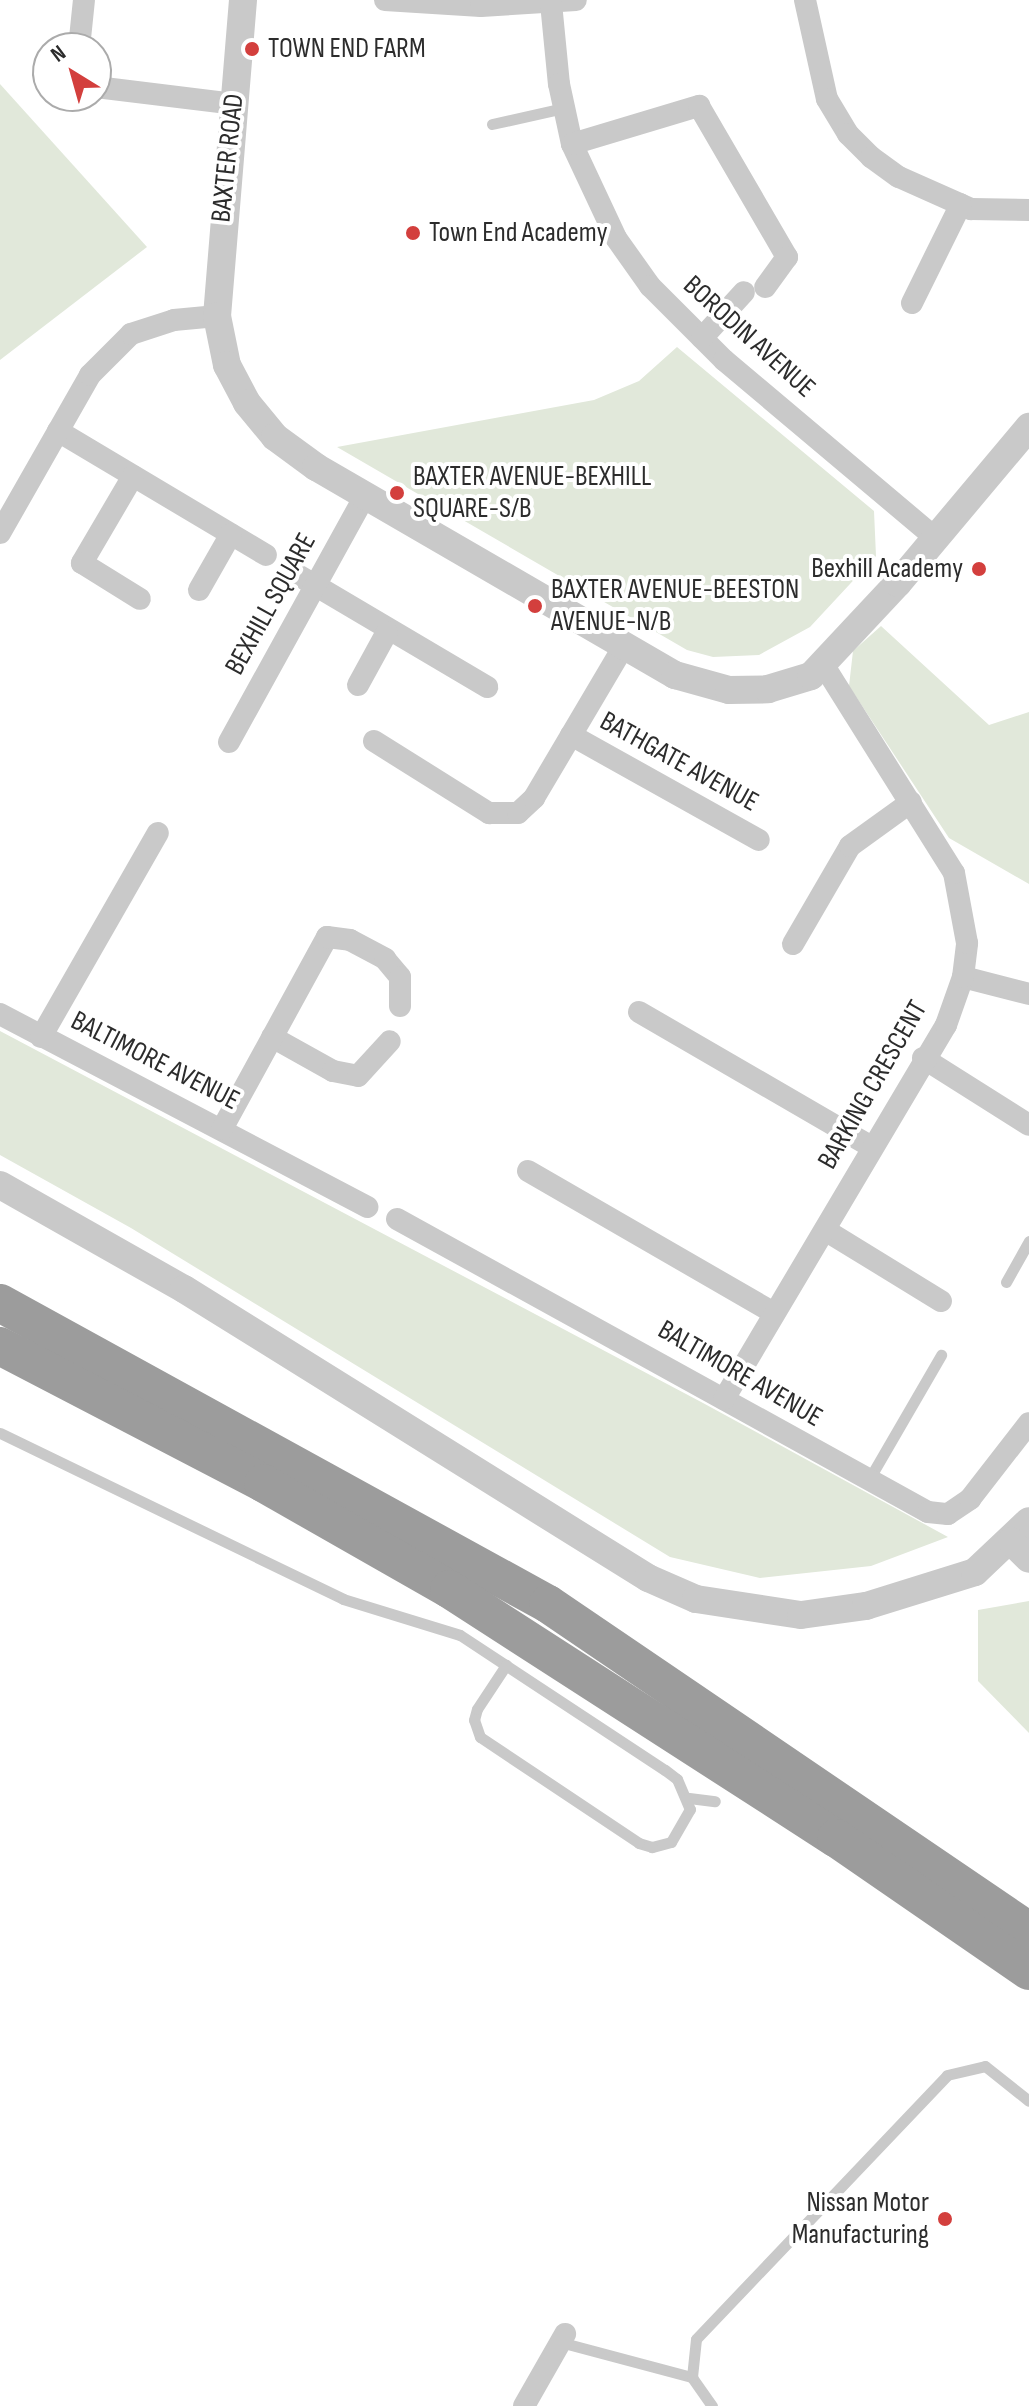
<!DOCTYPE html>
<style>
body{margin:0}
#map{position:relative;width:1029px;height:2406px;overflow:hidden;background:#fff;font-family:"Sofia Sans Condensed",sans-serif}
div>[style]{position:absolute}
.green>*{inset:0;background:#e1e8da}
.service>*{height:11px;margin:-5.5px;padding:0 5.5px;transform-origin:5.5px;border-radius:5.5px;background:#c9c9c9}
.minor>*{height:22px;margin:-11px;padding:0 11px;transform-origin:11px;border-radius:11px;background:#c9c9c9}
.tertiary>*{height:28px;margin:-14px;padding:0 14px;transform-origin:14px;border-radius:14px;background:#c9c9c9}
.trunk>*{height:38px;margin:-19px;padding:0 19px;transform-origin:19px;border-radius:19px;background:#9c9c9c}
.dots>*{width:22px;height:22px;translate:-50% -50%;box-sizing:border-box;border:4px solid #fff;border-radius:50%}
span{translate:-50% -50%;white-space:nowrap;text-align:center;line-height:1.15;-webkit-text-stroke:8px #fff;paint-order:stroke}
.poi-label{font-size:28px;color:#2c2c2c}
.left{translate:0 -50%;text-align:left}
.right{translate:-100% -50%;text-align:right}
.street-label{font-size:28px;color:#2c2c2c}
.north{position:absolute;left:32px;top:32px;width:80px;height:80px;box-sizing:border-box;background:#fff;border:2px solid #ababab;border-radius:50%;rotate:323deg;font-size:22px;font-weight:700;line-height:32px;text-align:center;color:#2c2c2c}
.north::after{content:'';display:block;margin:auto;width:28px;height:36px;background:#d33f3d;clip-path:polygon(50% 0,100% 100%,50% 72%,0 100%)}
</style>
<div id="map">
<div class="green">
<div style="clip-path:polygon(0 84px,147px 247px,0 360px)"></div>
<div style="clip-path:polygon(677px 347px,874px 511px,876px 556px,810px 627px,759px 655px,713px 657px,687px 650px,337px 447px,594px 400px,639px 381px)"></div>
<div style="clip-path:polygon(881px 626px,989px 725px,1029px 712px,1029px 884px,949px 838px,849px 686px,853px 651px)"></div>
<div style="clip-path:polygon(0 1031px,703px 1403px,948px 1537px,871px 1566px,760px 1578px,670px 1557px,131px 1228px,0 1155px)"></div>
<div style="clip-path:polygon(1029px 1601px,1029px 1733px,978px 1681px,978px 1610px)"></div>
</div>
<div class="service">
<div style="left:492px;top:124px;width:74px;rotate:-12.5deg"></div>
<div style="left:1006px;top:1282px;width:47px;rotate:-60.7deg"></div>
<div style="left:0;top:1433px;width:381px;rotate:25.8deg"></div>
<div style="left:343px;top:1599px;width:122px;rotate:17.1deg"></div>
<div style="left:460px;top:1635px;width:245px;rotate:33.4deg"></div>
<div style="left:665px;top:1770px;width:15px;rotate:37deg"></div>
<div style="left:677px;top:1779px;width:33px;rotate:67deg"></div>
<div style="left:690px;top:1809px;width:38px;rotate:120deg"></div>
<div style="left:671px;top:1842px;width:20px;rotate:165deg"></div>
<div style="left:652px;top:1847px;width:14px;rotate:-163deg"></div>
<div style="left:639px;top:1843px;width:191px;rotate:-146.3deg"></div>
<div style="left:480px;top:1737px;width:18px;rotate:-109deg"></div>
<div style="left:474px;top:1720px;width:11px;rotate:-75deg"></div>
<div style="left:477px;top:1709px;width:53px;rotate:-56.6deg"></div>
<div style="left:868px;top:1481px;width:146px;rotate:-59.9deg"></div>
<div style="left:689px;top:1798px;width:26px;rotate:7deg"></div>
<div style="left:560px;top:2342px;width:137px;rotate:14.9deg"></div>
<div style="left:712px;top:2406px;width:35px;rotate:-125deg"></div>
<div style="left:692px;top:2377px;width:38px;rotate:-84deg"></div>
<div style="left:696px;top:2339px;width:364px;rotate:-46.4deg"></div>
<div style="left:947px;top:2075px;width:39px;rotate:-13deg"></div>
<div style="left:985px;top:2066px;width:56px;rotate:38.5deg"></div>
</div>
<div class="minor">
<div style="left:385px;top:0;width:96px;rotate:3.6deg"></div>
<div style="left:481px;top:6px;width:95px;rotate:-3.6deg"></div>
<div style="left:805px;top:0;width:101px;rotate:77.5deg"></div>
<div style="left:827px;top:99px;width:41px;rotate:59deg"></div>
<div style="left:848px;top:134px;width:33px;rotate:45deg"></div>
<div style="left:871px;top:157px;width:34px;rotate:36deg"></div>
<div style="left:899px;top:177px;width:79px;rotate:24deg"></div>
<div style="left:971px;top:209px;width:58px;rotate:1deg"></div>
<div style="left:551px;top:3px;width:81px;rotate:84.4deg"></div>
<div style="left:559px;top:84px;width:61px;rotate:77.8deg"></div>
<div style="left:572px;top:144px;width:104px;rotate:64.9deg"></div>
<div style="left:616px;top:238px;width:59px;rotate:54.7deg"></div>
<div style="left:650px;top:286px;width:105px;rotate:45deg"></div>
<div style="left:724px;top:360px;width:273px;rotate:40.1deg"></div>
<div style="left:79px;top:48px;width:48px;rotate:-84.1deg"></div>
<div style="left:96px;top:87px;width:139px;rotate:7deg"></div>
<div style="left:572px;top:144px;width:133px;rotate:-16.7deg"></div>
<div style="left:699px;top:106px;width:175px;rotate:59.8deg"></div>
<div style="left:787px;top:257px;width:37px;rotate:126deg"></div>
<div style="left:912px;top:303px;width:110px;rotate:-63.7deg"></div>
<div style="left:702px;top:338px;width:62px;rotate:-47.6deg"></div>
<div style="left:58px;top:431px;width:242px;rotate:30.8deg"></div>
<div style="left:133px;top:476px;width:101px;rotate:120.4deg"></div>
<div style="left:82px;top:563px;width:68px;rotate:31.8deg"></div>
<div style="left:0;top:533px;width:182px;rotate:-60.3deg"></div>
<div style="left:90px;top:375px;width:58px;rotate:-45deg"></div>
<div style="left:131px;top:334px;width:45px;rotate:-18deg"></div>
<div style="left:174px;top:320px;width:43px;rotate:-5.3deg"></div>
<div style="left:291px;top:571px;width:228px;rotate:30.6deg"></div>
<div style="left:199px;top:590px;width:64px;rotate:-60.3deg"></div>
<div style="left:358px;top:685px;width:60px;rotate:-61.3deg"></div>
<div style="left:571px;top:735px;width:215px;rotate:29.2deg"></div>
<div style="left:374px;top:741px;width:136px;rotate:32.1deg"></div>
<div style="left:489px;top:813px;width:29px"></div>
<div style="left:518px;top:813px;width:22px;rotate:-43deg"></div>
<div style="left:534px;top:798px;width:179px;rotate:-59.4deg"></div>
<div style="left:229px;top:742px;width:283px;rotate:-61.1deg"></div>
<div style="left:793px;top:944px;width:113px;rotate:-59.8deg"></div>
<div style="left:850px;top:846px;width:75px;rotate:-35.8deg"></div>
<div style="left:963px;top:977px;width:68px;rotate:14.4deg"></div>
<div style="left:639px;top:1012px;width:269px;rotate:30.1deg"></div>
<div style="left:0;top:1014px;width:415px;rotate:27.7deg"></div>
<div style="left:41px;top:1037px;width:235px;rotate:-60.2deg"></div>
<div style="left:272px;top:1037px;width:70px;rotate:29.1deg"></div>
<div style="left:333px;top:1071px;width:25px;rotate:11deg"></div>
<div style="left:358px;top:1076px;width:47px;rotate:-47.6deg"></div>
<div style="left:923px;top:1058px;width:125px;rotate:32.3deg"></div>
<div style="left:222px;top:1129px;width:219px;rotate:-61.3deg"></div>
<div style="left:327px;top:937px;width:23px;rotate:7deg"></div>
<div style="left:350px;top:940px;width:40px;rotate:28deg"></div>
<div style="left:385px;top:959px;width:23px;rotate:50deg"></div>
<div style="left:400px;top:977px;width:29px;rotate:90deg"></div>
<div style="left:528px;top:1171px;width:284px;rotate:30deg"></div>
<div style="left:397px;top:1219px;width:606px;rotate:28.89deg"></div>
<div style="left:928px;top:1512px;width:20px;rotate:6deg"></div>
<div style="left:948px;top:1514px;width:27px;rotate:-34deg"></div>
<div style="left:970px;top:1499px;width:96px;rotate:-52.2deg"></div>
<div style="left:825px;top:1230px;width:136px;rotate:31.5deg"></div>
<div style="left:724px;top:1399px;width:435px;rotate:-59.3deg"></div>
<div style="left:946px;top:1025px;width:51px;rotate:-70.5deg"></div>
<div style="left:963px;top:977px;width:34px;rotate:-83deg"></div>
<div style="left:967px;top:943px;width:71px;rotate:-100.5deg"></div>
<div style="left:954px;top:873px;width:247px;rotate:-122.1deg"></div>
<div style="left:524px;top:2406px;width:83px;rotate:-60.3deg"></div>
</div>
<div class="tertiary">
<div style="left:243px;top:0;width:317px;rotate:94.7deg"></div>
<div style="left:217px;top:316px;width:50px;rotate:78.5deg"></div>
<div style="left:227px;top:365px;width:43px;rotate:62.2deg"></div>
<div style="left:247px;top:403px;width:44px;rotate:50.5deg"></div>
<div style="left:275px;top:437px;width:51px;rotate:36.2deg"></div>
<div style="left:316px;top:467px;width:415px;rotate:30.1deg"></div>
<div style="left:675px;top:675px;width:56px;rotate:15.5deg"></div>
<div style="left:729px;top:690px;width:39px;rotate:-1deg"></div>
<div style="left:768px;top:689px;width:45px;rotate:-16.8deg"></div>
<div style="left:811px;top:676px;width:127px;rotate:-46.9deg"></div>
<div style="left:898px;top:583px;width:204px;rotate:-50deg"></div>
<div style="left:0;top:1185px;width:211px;rotate:29.5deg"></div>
<div style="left:184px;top:1289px;width:547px;rotate:31.92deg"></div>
<div style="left:648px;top:1578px;width:52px;rotate:23.6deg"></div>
<div style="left:696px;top:1599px;width:106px;rotate:8.7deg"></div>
<div style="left:801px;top:1615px;width:66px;rotate:-7.9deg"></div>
<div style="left:866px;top:1606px;width:114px;rotate:-17.3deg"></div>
<div style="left:975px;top:1572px;width:74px;rotate:-43.4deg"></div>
<div style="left:1011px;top:1541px;width:25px;rotate:45deg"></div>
</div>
<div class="trunk">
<div style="left:0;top:1303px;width:625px;rotate:28.78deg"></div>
<div style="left:548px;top:1604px;width:582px;rotate:34.21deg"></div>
<div style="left:0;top:1346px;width:297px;rotate:27.5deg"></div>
<div style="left:263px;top:1483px;width:214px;rotate:29.7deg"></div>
<div style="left:449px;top:1589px;width:460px;rotate:32.8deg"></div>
<div style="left:836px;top:1838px;width:234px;rotate:34.6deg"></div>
</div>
<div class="dots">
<div style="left:252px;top:49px;background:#d33f3d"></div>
<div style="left:413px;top:233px;background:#d33f3d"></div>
<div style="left:397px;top:493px;background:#d33f3d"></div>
<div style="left:979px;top:569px;background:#d33f3d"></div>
<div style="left:535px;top:606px;background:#d33f3d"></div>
<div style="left:945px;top:2219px;background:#d33f3d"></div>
</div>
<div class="poi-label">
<span class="left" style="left:268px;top:49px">TOWN END FARM</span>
<span class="left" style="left:429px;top:233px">Town End Academy</span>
<span class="left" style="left:413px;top:493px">BAXTER AVENUE-BEXHILL<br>SQUARE-S/B</span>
<span class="right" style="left:963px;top:569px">Bexhill Academy</span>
<span class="left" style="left:551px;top:606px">BAXTER AVENUE-BEESTON<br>AVENUE-N/B</span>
<span class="right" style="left:929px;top:2219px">Nissan Motor<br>Manufacturing</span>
</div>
<div class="street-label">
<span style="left:228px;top:158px;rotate:-84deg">BAXTER ROAD</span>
<span style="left:749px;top:337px;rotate:42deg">BORODIN AVENUE</span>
<span style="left:271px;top:604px;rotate:-61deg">BEXHILL SQUARE</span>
<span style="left:679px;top:762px;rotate:29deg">BATHGATE AVENUE</span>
<span style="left:155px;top:1061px;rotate:27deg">BALTIMORE AVENUE</span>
<span style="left:873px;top:1085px;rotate:-60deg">BARKING CRESCENT</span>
<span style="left:740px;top:1374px;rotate:30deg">BALTIMORE AVENUE</span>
</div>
<div class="north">N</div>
</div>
